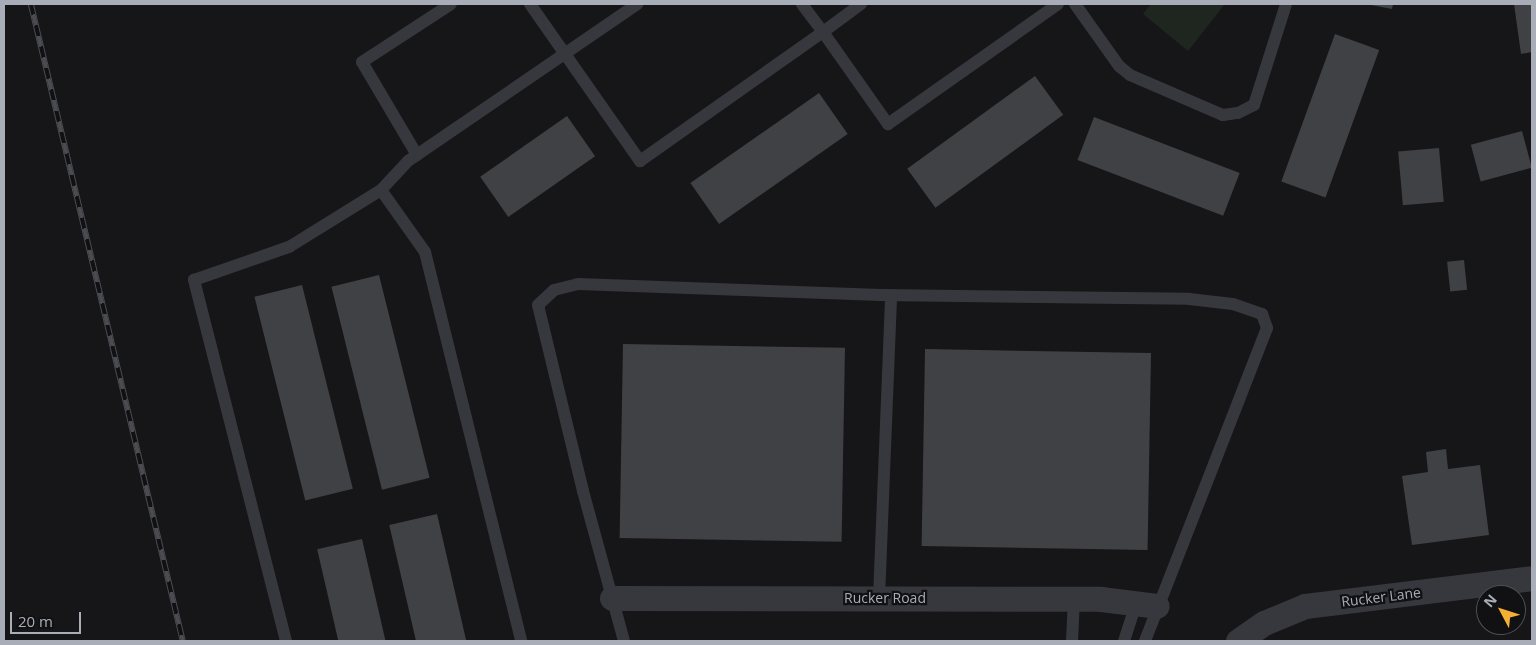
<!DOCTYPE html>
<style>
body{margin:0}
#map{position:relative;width:1536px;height:645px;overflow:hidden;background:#161618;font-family:"Open Sans",sans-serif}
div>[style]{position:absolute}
.green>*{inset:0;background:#1e261f}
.building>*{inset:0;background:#404145;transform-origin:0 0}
.lane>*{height:12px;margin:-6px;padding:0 6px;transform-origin:6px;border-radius:6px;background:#37383d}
.street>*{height:25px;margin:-12.5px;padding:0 12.5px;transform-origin:12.5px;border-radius:12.5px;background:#37383d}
.rail>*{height:5.5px;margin-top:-2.75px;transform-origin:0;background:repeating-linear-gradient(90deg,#111113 0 11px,#4a4c52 0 22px);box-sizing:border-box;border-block:1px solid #4a4c52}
span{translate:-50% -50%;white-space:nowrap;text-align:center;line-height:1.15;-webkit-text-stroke:4.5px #111113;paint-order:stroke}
.street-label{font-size:14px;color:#a8adb8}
.frame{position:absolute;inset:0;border:5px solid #a8adb8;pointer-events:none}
.north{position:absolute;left:1476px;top:585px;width:50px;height:50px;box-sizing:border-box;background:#111113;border:1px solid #4d4f55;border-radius:50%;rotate:310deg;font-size:14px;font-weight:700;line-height:20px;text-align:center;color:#a8adb8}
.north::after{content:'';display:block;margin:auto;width:18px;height:22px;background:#f2b134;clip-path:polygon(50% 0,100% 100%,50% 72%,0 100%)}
.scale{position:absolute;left:10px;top:612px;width:71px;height:22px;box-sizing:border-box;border:2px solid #a8adb8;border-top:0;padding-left:6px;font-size:15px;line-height:18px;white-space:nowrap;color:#a8adb8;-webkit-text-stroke:4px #111113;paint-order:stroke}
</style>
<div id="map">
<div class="green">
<div style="clip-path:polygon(1151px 4px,1225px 4px,1188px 51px,1143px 14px)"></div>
</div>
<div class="building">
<div style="clip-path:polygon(1366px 4px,1393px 4px,1392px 9px)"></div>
<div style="clip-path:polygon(1514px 4px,1532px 4px,1532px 52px,1521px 54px)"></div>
<div style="left:1335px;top:34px;width:47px;height:157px;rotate:20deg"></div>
<div style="left:1035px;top:76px;width:48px;height:158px;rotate:54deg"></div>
<div style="left:819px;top:93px;width:50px;height:157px;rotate:55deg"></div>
<div style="left:567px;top:116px;width:49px;height:106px;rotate:55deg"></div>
<div style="left:1094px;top:117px;width:156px;height:46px;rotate:21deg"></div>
<div style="left:1522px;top:131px;width:38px;height:53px;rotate:75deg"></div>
<div style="left:1439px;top:148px;width:54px;height:41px;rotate:85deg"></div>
<div style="left:1464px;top:260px;width:30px;height:17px;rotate:84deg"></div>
<div style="left:379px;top:275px;width:209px;height:49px;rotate:76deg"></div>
<div style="left:302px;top:285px;width:210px;height:49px;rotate:76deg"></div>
<div style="left:623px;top:344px;width:222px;height:194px;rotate:1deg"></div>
<div style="left:1151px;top:353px;width:197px;height:226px;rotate:91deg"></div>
<div style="clip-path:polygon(1446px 449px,1448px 469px,1480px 465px,1489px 535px,1412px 545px,1402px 476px,1428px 472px,1426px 452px)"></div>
<div style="left:437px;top:514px;width:130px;height:49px;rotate:77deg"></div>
<div style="left:362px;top:539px;width:105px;height:46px;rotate:77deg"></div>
</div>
<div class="lane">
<div style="left:530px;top:4px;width:192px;rotate:55deg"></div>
<div style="left:640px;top:161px;width:224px;rotate:-35.2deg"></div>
<div style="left:823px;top:32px;width:35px;rotate:-127deg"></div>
<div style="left:861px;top:4px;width:47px;rotate:143.6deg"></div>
<div style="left:823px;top:32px;width:113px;rotate:54.8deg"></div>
<div style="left:888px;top:124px;width:208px;rotate:-35.2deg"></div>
<div style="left:1075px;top:4px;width:76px;rotate:54.6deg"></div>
<div style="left:1119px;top:66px;width:14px;rotate:39deg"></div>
<div style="left:1130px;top:75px;width:101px;rotate:23.3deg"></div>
<div style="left:1223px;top:115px;width:15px;rotate:-8deg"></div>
<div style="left:1238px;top:113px;width:18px;rotate:-27deg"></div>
<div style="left:1254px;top:105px;width:106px;rotate:-72.4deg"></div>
<div style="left:417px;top:155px;width:108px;rotate:-120.6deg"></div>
<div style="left:362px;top:62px;width:106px;rotate:-33.1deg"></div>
<div style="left:381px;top:190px;width:76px;rotate:54.6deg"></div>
<div style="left:425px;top:252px;width:401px;rotate:76.1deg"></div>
<div style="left:879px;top:598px;width:303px;rotate:-87.7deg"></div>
<div style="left:286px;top:641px;width:373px;rotate:-104.3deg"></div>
<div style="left:194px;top:280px;width:101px;rotate:-19.2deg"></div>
<div style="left:289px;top:247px;width:108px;rotate:-31.8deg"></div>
<div style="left:381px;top:190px;width:40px;rotate:-47deg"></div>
<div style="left:408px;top:161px;width:278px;rotate:-34.4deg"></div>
<div style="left:624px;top:641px;width:156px;rotate:-105.3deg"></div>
<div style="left:583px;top:491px;width:191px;rotate:-103.6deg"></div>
<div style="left:538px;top:305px;width:22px;rotate:-43deg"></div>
<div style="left:554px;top:290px;width:25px;rotate:-14deg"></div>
<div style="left:578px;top:284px;width:303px;rotate:2.1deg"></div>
<div style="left:881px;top:295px;width:308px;rotate:0.7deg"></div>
<div style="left:1189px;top:299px;width:44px;rotate:6.5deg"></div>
<div style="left:1233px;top:304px;width:31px;rotate:19deg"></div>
<div style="left:1262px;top:314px;width:15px;rotate:70deg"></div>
<div style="left:1267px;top:328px;width:336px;rotate:111.3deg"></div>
<div style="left:1072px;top:641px;width:42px;rotate:-87.3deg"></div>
<div style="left:1124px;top:641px;width:40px;rotate:-72deg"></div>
</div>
<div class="street">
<div style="left:612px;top:598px;width:489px;rotate:0.1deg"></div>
<div style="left:1101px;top:599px;width:56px;rotate:7.1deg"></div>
<div style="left:1238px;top:641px;width:32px;rotate:-35deg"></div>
<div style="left:1264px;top:623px;width:44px;rotate:-22.5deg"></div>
<div style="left:1305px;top:606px;width:229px;rotate:-7deg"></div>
</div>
<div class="rail">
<div style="left:31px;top:4px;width:655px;rotate:76.58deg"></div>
</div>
<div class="street-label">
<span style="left:1381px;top:597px;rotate:-7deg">Rucker Lane</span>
<span style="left:885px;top:598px">Rucker Road</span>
</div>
<div class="frame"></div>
<div class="north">N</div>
<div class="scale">20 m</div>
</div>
